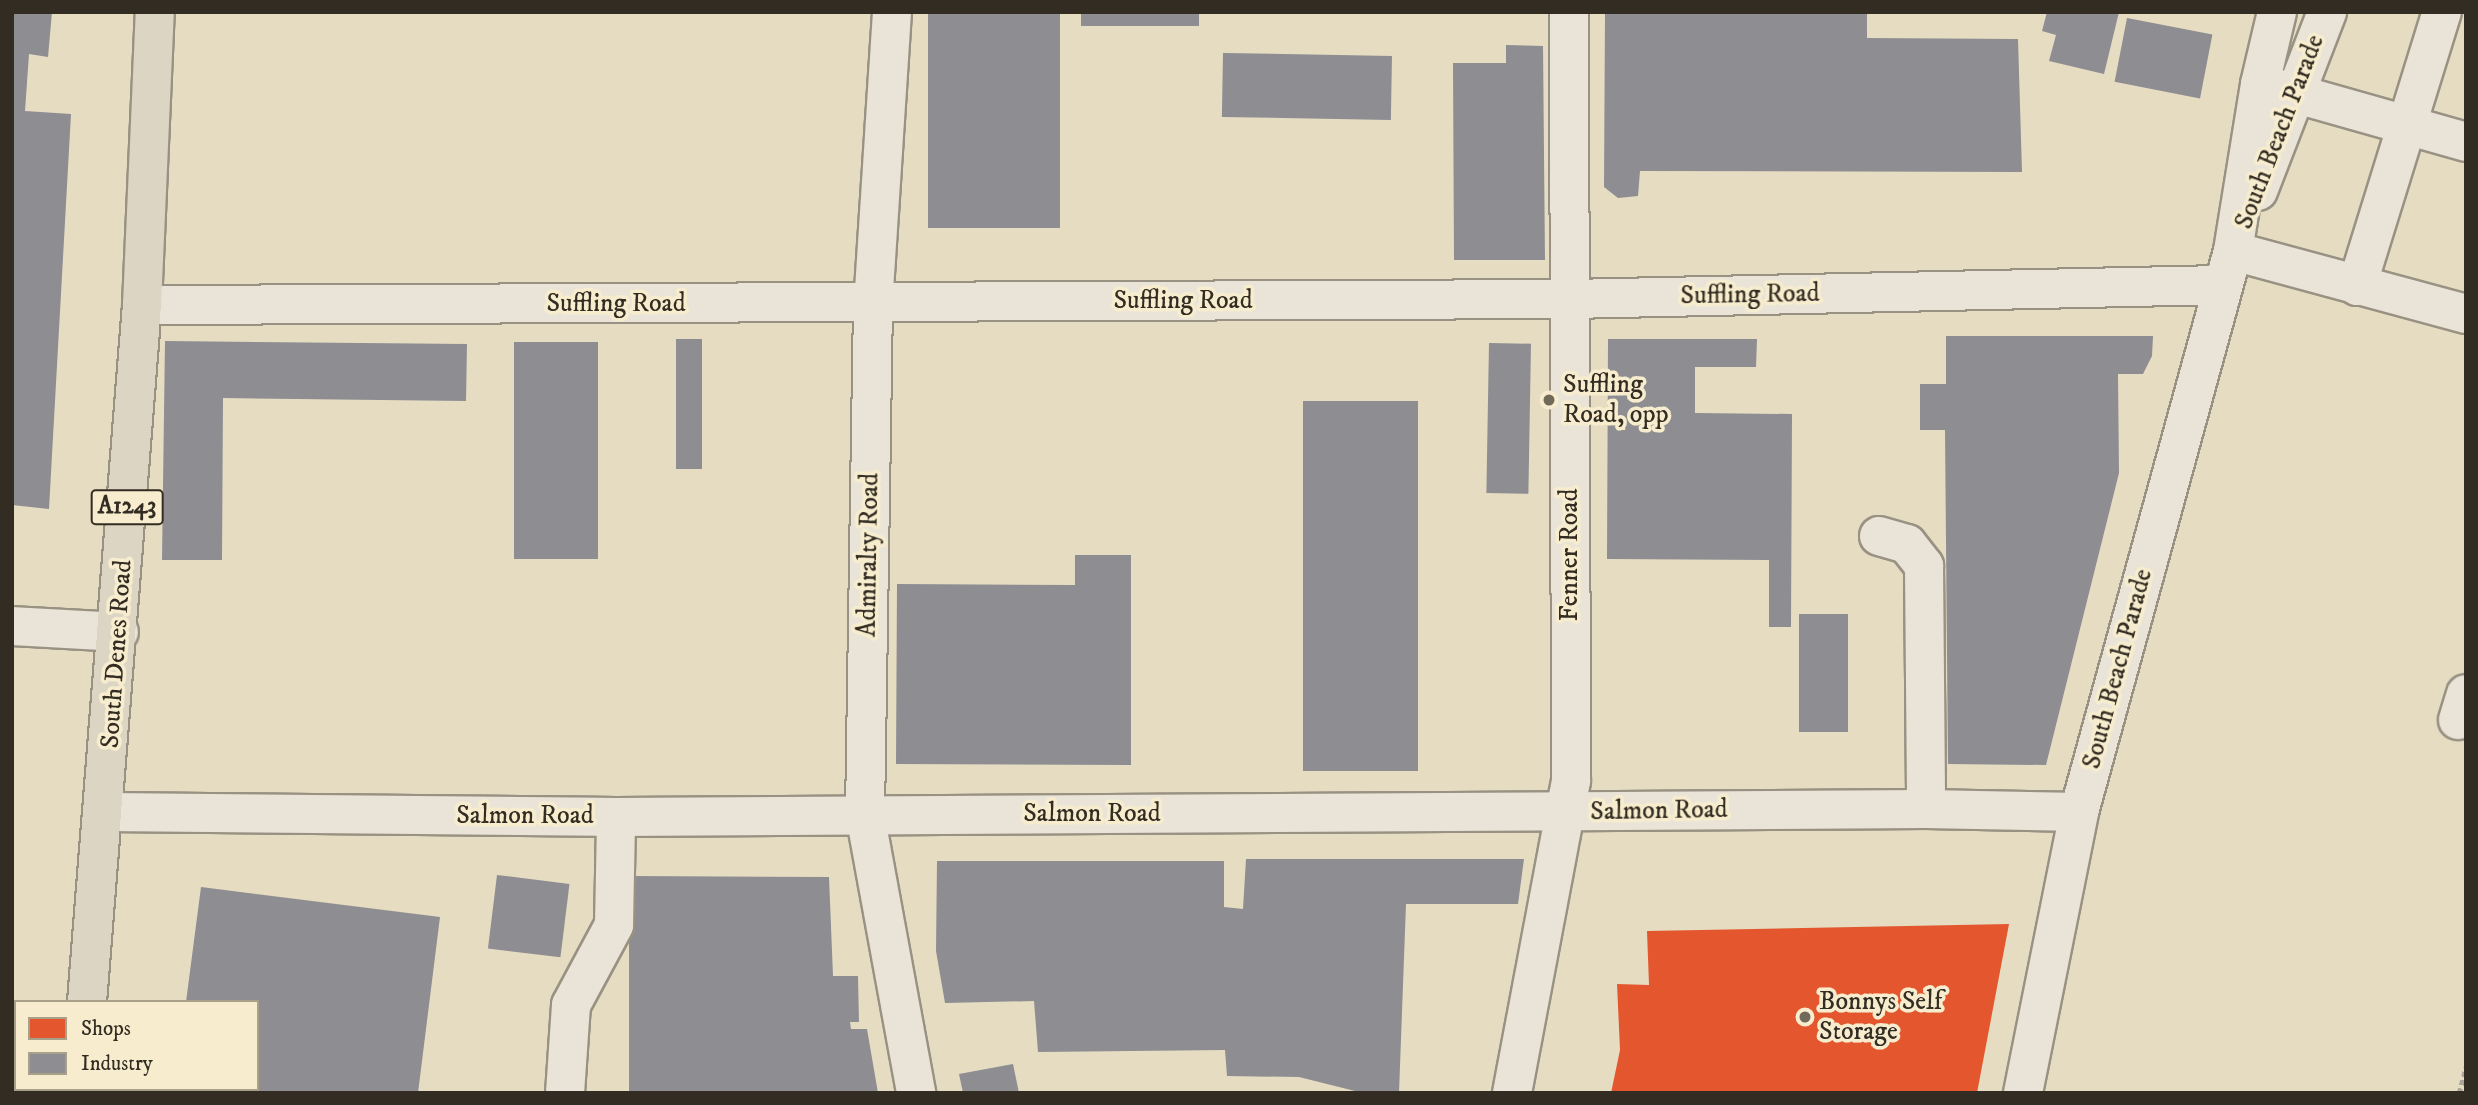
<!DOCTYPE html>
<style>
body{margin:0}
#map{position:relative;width:2478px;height:1105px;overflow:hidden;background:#e5dcc2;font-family:"IM FELL DW Pica",serif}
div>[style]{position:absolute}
.shops>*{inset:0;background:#e4572e}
.industry>*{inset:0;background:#8d8d92;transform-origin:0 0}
.path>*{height:4.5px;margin-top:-2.25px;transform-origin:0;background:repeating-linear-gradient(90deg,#aaa59a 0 5px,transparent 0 8.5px)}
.roads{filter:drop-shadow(2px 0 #999283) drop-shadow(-2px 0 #999283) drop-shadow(0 2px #999283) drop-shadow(0 -2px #999283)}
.minor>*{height:38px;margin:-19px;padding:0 19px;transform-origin:19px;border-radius:19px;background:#e9e4d7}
.major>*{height:38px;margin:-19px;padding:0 19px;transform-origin:19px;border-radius:19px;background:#dcd5c3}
.dots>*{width:19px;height:19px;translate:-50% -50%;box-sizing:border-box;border:4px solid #f7edce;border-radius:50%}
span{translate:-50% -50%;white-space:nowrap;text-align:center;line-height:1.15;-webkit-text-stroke:7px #f7edce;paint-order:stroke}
.shield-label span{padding:2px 5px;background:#f7edce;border:2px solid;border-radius:5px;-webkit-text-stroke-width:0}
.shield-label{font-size:24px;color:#332c22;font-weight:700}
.street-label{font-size:26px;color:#332c22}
.poi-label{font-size:26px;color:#332c22}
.left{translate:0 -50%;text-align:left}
.frame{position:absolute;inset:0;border:14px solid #332c22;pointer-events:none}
.legend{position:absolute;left:14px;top:1000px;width:245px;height:91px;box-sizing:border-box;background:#f7edce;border:2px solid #a9a089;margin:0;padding:9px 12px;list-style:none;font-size:21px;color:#332c22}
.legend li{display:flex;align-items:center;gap:14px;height:35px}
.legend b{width:35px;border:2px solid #a9a089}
</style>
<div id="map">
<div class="shops">
<div style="clip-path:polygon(2009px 924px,1977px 1093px,1611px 1093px,1620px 1050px,1617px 984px,1649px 985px,1647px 931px)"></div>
</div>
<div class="industry">
<div style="clip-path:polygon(12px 12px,52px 12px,48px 57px,29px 54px,25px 111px,71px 114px,49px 509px,12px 505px)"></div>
<div style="left:928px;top:12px;width:132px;height:216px"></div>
<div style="left:1081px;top:12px;width:118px;height:14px"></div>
<div style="clip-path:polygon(1605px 12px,1867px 12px,1867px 38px,2018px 39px,2022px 172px,1640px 171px,1638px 196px,1618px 198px,1604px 187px)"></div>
<div style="clip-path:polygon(2047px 12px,2119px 12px,2104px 74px,2049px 61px,2056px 35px,2042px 31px)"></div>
<div style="left:2127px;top:18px;width:87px;height:65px;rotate:11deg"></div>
<div style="clip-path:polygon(1506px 45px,1543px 46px,1545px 260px,1454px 260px,1453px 63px,1506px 63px)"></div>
<div style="left:1223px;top:53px;width:169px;height:64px;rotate:1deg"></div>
<div style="clip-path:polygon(1946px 336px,2153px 336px,2152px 356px,2143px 374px,2118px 374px,2119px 473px,2046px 765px,1948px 764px,1945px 430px,1920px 430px,1920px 384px,1946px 384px)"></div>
<div style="left:676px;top:339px;width:26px;height:130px"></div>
<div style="clip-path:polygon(1608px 339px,1757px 339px,1756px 367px,1695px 367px,1695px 413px,1792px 414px,1791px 627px,1769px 627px,1769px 560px,1607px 559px)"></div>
<div style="clip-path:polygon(165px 341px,467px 344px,466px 401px,223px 398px,222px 560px,162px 560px)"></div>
<div style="left:514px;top:342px;width:84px;height:217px"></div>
<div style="left:1489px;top:343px;width:42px;height:150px;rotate:1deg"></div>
<div style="left:1303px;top:401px;width:115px;height:370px"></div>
<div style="clip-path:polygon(1075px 555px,1131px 555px,1131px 765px,896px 764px,897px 584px,1075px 585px)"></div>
<div style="left:1799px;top:614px;width:49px;height:118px"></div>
<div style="clip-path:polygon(1246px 859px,1524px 859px,1518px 904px,1406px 904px,1399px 1093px,1355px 1091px,1299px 1077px,1227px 1076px,1225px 1050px,1038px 1052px,1034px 1001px,945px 1003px,936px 951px,937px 861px,1224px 861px,1224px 907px,1243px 909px)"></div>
<div style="left:497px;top:875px;width:73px;height:74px;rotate:7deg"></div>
<div style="clip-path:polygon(629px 876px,829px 877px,833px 976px,858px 976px,859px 1022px,850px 1022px,851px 1029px,867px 1029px,878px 1093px,629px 1093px)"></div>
<div style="clip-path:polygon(201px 887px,440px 917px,418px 1093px,175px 1093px,257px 1089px,257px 1002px,186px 1002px)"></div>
<div style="clip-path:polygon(1013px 1064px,1019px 1093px,963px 1093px,959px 1074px)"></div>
</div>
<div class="path">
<div style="left:2459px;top:1093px;width:28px;rotate:-75deg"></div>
</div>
<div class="roads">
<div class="minor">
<div style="left:892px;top:12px;width:293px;rotate:93.7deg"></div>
<div style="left:873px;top:304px;width:510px;rotate:90.9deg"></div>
<div style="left:865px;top:814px;width:284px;rotate:79.6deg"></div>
<div style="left:2272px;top:87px;width:202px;rotate:15.8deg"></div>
<div style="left:2258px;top:191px;width:192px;rotate:-68.9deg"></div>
<div style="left:2233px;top:251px;width:241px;rotate:15.1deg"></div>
<div style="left:2357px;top:286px;width:287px;rotate:-72.8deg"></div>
<div style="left:142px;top:305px;width:1428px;rotate:-0.24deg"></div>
<div style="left:1570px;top:299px;width:653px;rotate:-1.23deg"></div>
<div style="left:1879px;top:536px;width:29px;rotate:16deg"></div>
<div style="left:1907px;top:544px;width:28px;rotate:52deg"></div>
<div style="left:1924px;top:566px;width:243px;rotate:89.5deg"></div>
<div style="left:12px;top:626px;width:107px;rotate:3.2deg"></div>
<div style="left:2458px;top:720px;width:27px;rotate:-73deg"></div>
<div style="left:106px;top:812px;width:510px;rotate:0.56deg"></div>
<div style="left:616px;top:817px;width:1310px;rotate:-0.35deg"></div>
<div style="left:1926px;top:809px;width:153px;rotate:1.1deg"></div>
<div style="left:565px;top:1093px;width:88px;rotate:-86.1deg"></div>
<div style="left:571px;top:1005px;width:91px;rotate:-61.7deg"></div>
<div style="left:614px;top:925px;width:108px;rotate:-88.9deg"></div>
<div style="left:1512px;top:1093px;width:318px;rotate:-79.3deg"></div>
<div style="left:1571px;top:781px;width:769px;rotate:-90.15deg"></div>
<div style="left:2023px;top:1093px;width:287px;rotate:-78.7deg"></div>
<div style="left:2079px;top:812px;width:582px;rotate:-74.65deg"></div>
<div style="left:2233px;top:251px;width:169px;rotate:-80.8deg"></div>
<div style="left:2260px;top:84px;width:74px;rotate:-76.7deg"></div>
</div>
<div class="major">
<div style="left:87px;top:1002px;width:699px;rotate:-85.49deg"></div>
<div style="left:142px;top:305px;width:293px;rotate:-87.5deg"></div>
<div style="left:78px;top:1093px;width:4px;rotate:-90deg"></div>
</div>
</div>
<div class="dots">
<div style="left:1549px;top:400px;background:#716a5a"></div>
<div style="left:1805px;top:1017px;background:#716a5a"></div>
</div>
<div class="shield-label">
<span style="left:127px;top:507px">A1243</span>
</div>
<div class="street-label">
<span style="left:2280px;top:132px;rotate:-69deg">South Beach Parade</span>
<span style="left:1750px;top:295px;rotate:-1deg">Suffling Road</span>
<span style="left:1183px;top:301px">Suffling Road</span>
<span style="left:616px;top:304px">Suffling Road</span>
<span style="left:869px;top:555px;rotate:-89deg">Admiralty Road</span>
<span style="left:1570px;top:555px;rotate:-90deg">Fenner Road</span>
<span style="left:117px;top:654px;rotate:-86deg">South Denes Road</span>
<span style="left:2118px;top:669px;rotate:-75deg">South Beach Parade</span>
<span style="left:1659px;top:811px;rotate:-1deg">Salmon Road</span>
<span style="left:1092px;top:814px">Salmon Road</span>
<span style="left:525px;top:816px">Salmon Road</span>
</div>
<div class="poi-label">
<span class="left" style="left:1563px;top:400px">Suffling<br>Road, opp</span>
<span class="left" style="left:1819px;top:1017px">Bonnys Self<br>Storage</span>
</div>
<div class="frame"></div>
<ul class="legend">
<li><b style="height:19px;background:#e4572e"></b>Shops</li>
<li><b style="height:19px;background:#8d8d92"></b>Industry</li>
</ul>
</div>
